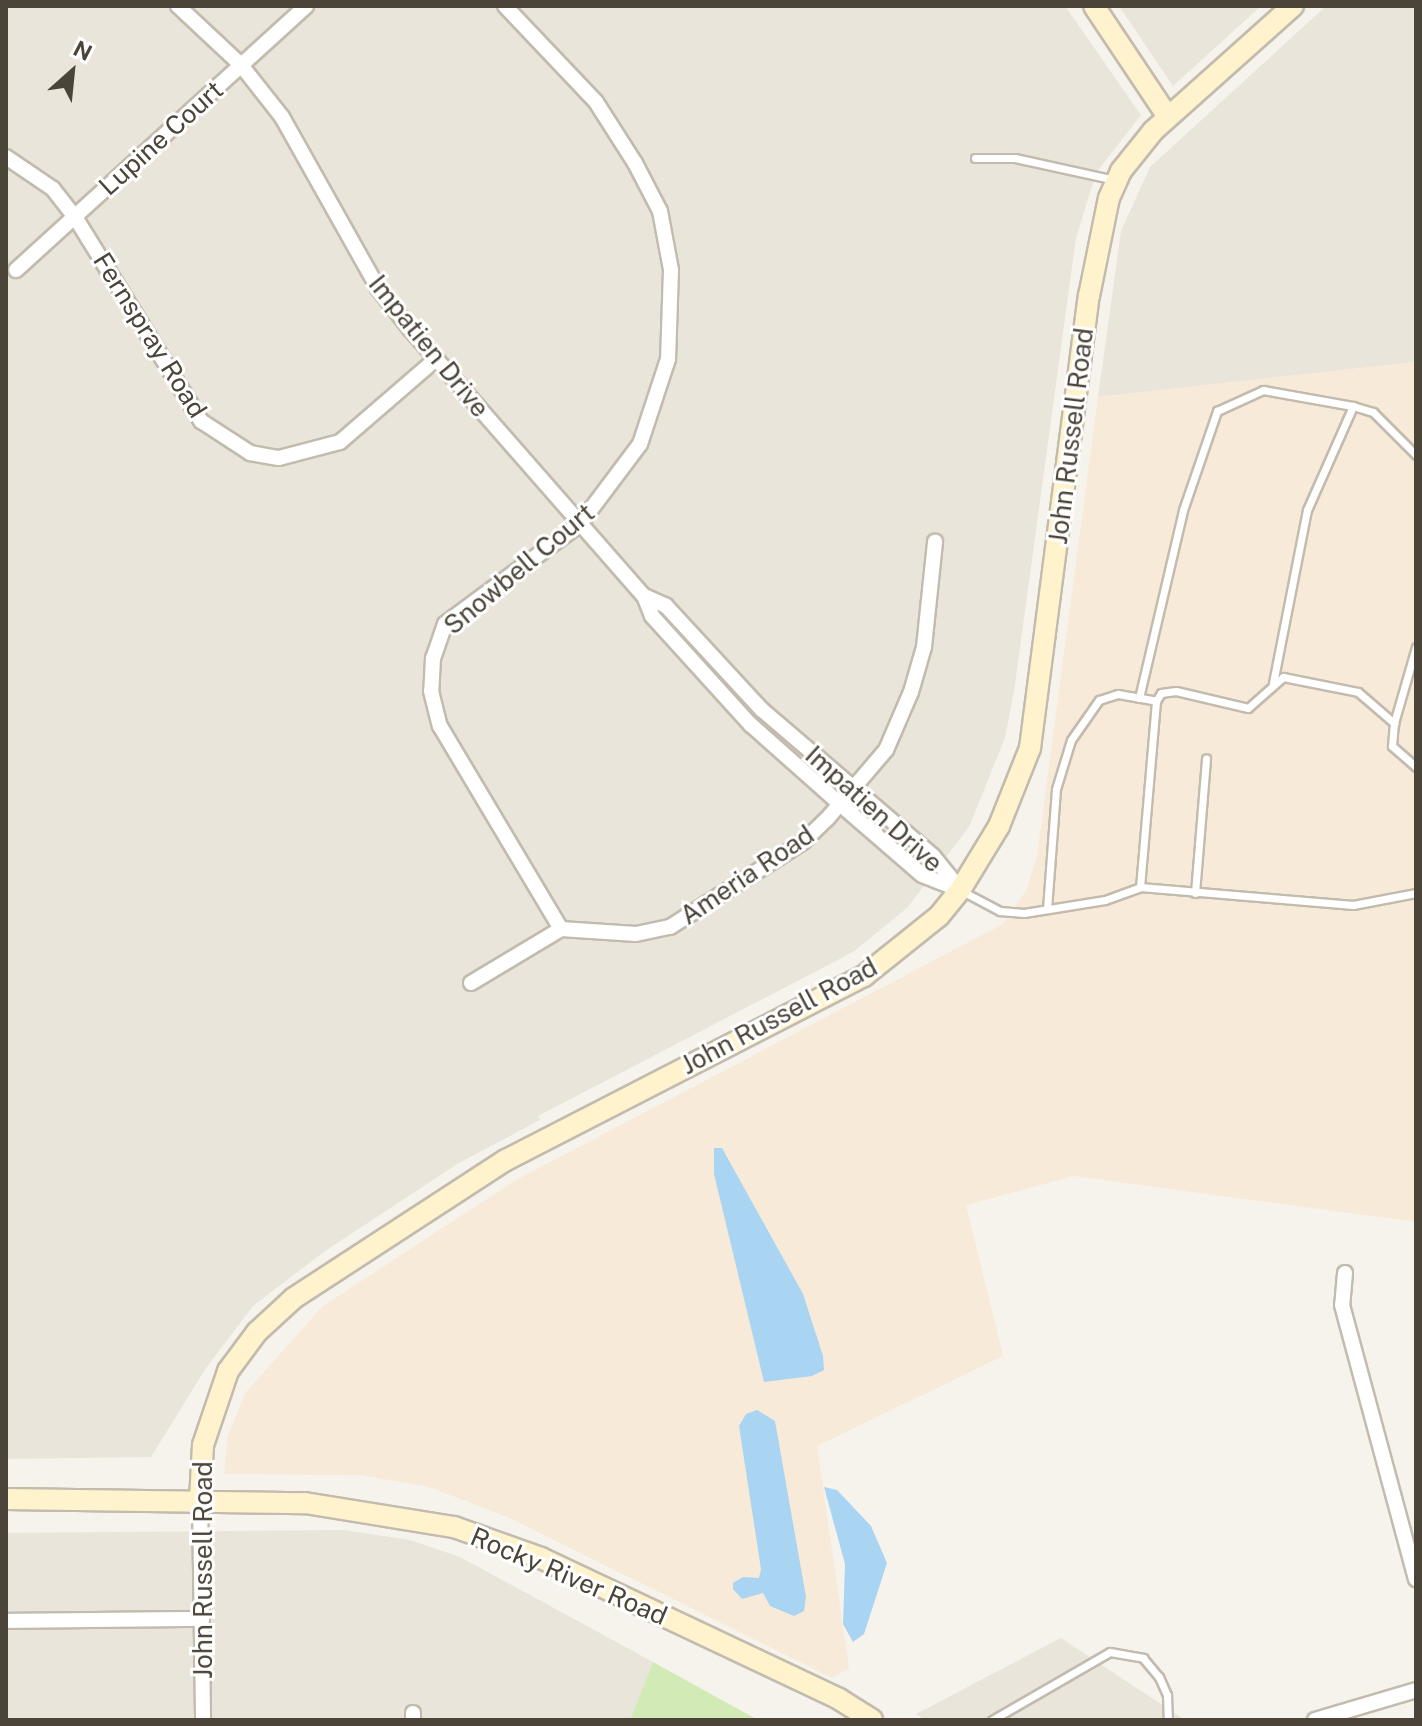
<!DOCTYPE html>
<style>
body{margin:0}
#map{position:relative;width:1422px;height:1726px;overflow:hidden;background:#f6f3ec;font-family:"Public Sans",sans-serif}
div>[style]{position:absolute}
.residential>*{inset:0;background:#eae5da}
.commercial>*{inset:0;background:#f7ead8}
.green>*{inset:0;background:#d2eab5}
.water>*{inset:0;background:#a9d4f2}
.roads{filter:drop-shadow(2px 0 #c2bbae) drop-shadow(-2px 0 #c2bbae) drop-shadow(0 2px #c2bbae) drop-shadow(0 -2px #c2bbae)}
.lane>*{height:7px;margin:-3.5px;padding:0 3.5px;transform-origin:3.5px;border-radius:3.5px;background:#fff}
.street>*{height:14px;margin:-7px;padding:0 7px;transform-origin:7px;border-radius:7px;background:#fff}
.secondary>*{height:20px;margin:-10px;padding:0 10px;transform-origin:10px;border-radius:10px;background:#fff3cd}
span{translate:-50% -50%;white-space:nowrap;text-align:center;line-height:1.15;-webkit-text-stroke:6px #fff;paint-order:stroke}
.street-label{font-size:26px;color:#4b4439}
.frame{position:absolute;inset:0;border:8px solid #4b4439;pointer-events:none}
.north{position:absolute;left:32px;top:32px;width:80px;height:80px;-webkit-text-stroke:6px #fff;paint-order:stroke;rotate:27deg;font-size:22px;font-weight:700;line-height:32px;text-align:center;color:#4b4439}
.north::after{content:'';display:block;margin:auto;width:28px;height:36px;background:#4b4439;clip-path:polygon(50% 0,100% 100%,50% 72%,0 100%)}
</style>
<div id="map">
<div class="residential">
<div style="clip-path:polygon(6px 6px,1065px 6px,1141px 115px,1096px 173px,1076px 238px,1014px 691px,1005px 738px,969px 827px,907px 908px,853px 952px,538px 1116px,540px 1120px,459px 1163px,325px 1251px,253px 1306px,206px 1368px,151px 1457px,6px 1459px)"></div>
<div style="clip-path:polygon(1119px 6px,1261px 6px,1173px 86px)"></div>
<div style="clip-path:polygon(1326px 6px,1416px 6px,1416px 362px,1098px 397px,1121px 231px,1150px 167px)"></div>
<div style="clip-path:polygon(344px 1530px,410px 1540px,460px 1557px,653px 1662px,630px 1720px,6px 1720px,6px 1533px)"></div>
<div style="clip-path:polygon(1061px 1638px,1185px 1720px,926px 1720px,916px 1714px)"></div>
</div>
<div class="commercial">
<div style="clip-path:polygon(1416px 362px,1416px 1222px,1074px 1176px,966px 1205px,1003px 1356px,817px 1446px,849px 1668px,832px 1678px,510px 1518px,429px 1487px,361px 1475px,224px 1474px,228px 1435px,246px 1392px,323px 1306px,516px 1180px,1003px 924px,1027px 889px,1037px 856px,1098px 397px)"></div>
</div>
<div class="green">
<div style="clip-path:polygon(653px 1662px,758px 1720px,630px 1720px)"></div>
</div>
<div class="water">
<div style="clip-path:polygon(714px 1148px,722px 1148px,803px 1294px,823px 1356px,824px 1370px,812px 1376px,764px 1382px,714px 1174px)"></div>
<div style="clip-path:polygon(757px 1410px,775px 1421px,806px 1597px,804px 1611px,794px 1616px,770px 1606px,763px 1593px,742px 1599px,733px 1589px,733px 1583px,743px 1577px,759px 1578px,761px 1569px,739px 1426px,746px 1414px)"></div>
<div style="clip-path:polygon(824px 1487px,837px 1490px,871px 1526px,887px 1563px,864px 1634px,853px 1642px,843px 1624px,845px 1564px)"></div>
</div>
<div class="roads">
<div class="lane">
<div style="left:975px;top:158px;width:40px"></div>
<div style="left:1015px;top:158px;width:102px;rotate:12.4deg"></div>
<div style="left:1273px;top:683px;width:176px;rotate:-78.9deg"></div>
<div style="left:1307px;top:510px;width:114px;rotate:-66.1deg"></div>
<div style="left:1353px;top:406px;width:21px;rotate:17deg"></div>
<div style="left:1373px;top:412px;width:61px;rotate:45deg"></div>
<div style="left:1139px;top:698px;width:193px;rotate:-76.8deg"></div>
<div style="left:1183px;top:510px;width:105px;rotate:-71deg"></div>
<div style="left:1217px;top:411px;width:51px;rotate:-24.5deg"></div>
<div style="left:1263px;top:390px;width:91px;rotate:10.1deg"></div>
<div style="left:1156px;top:701px;width:9px;rotate:-58deg"></div>
<div style="left:1161px;top:693px;width:15px;rotate:-8deg"></div>
<div style="left:1176px;top:691px;width:74px;rotate:13.3deg"></div>
<div style="left:1248px;top:708px;width:47px;rotate:-41.5deg"></div>
<div style="left:1283px;top:677px;width:76px;rotate:11.3deg"></div>
<div style="left:1358px;top:692px;width:48px;rotate:40.7deg"></div>
<div style="left:1394px;top:723px;width:23px;rotate:95deg"></div>
<div style="left:1392px;top:746px;width:32px;rotate:41deg"></div>
<div style="left:1394px;top:723px;width:79px;rotate:-73.9deg"></div>
<div style="left:962px;top:891px;width:43px;rotate:27.8deg"></div>
<div style="left:1000px;top:911px;width:24px;rotate:5deg"></div>
<div style="left:1024px;top:913px;width:82px;rotate:-9.1deg"></div>
<div style="left:1105px;top:900px;width:37px;rotate:-20deg"></div>
<div style="left:1140px;top:887px;width:214px;rotate:4.8deg"></div>
<div style="left:1353px;top:905px;width:64px;rotate:-10.8deg"></div>
<div style="left:1195px;top:893px;width:135px;rotate:-85.3deg"></div>
<div style="left:1047px;top:909px;width:120px;rotate:-85.7deg"></div>
<div style="left:1056px;top:789px;width:51px;rotate:-73deg"></div>
<div style="left:1071px;top:740px;width:49px;rotate:-55deg"></div>
<div style="left:1099px;top:700px;width:20px;rotate:-18deg"></div>
<div style="left:1118px;top:694px;width:39px;rotate:10deg"></div>
<div style="left:1156px;top:701px;width:187px;rotate:94.9deg"></div>
<div style="left:992px;top:1720px;width:136px;rotate:-30deg"></div>
<div style="left:1110px;top:1652px;width:34px;rotate:10deg"></div>
<div style="left:1143px;top:1658px;width:25px;rotate:50deg"></div>
<div style="left:1159px;top:1677px;width:20px;rotate:66deg"></div>
<div style="left:1167px;top:1695px;width:25px;rotate:88deg"></div>
</div>
<div class="street">
<div style="left:178px;top:6px;width:86px;rotate:43.1deg"></div>
<div style="left:241px;top:65px;width:66px;rotate:51.7deg"></div>
<div style="left:282px;top:117px;width:196px;rotate:60.7deg"></div>
<div style="left:378px;top:288px;width:52px;rotate:52deg"></div>
<div style="left:410px;top:329px;width:355px;rotate:48.8deg"></div>
<div style="left:644px;top:596px;width:22px;rotate:68deg"></div>
<div style="left:652px;top:616px;width:147px;rotate:47.8deg"></div>
<div style="left:751px;top:725px;width:120px;rotate:41.6deg"></div>
<div style="left:841px;top:805px;width:107px;rotate:40.8deg"></div>
<div style="left:922px;top:875px;width:41px;rotate:21.5deg"></div>
<div style="left:505px;top:6px;width:132px;rotate:46.5deg"></div>
<div style="left:596px;top:102px;width:72px;rotate:57.4deg"></div>
<div style="left:635px;top:163px;width:54px;rotate:62.5deg"></div>
<div style="left:660px;top:211px;width:60px;rotate:79.4deg"></div>
<div style="left:671px;top:270px;width:89px;rotate:91.9deg"></div>
<div style="left:668px;top:359px;width:89px;rotate:108.2deg"></div>
<div style="left:640px;top:444px;width:100px;rotate:126.9deg"></div>
<div style="left:580px;top:524px;width:168px;rotate:143.5deg"></div>
<div style="left:445px;top:624px;width:36px;rotate:109deg"></div>
<div style="left:433px;top:658px;width:33px;rotate:93deg"></div>
<div style="left:431px;top:691px;width:36px;rotate:76deg"></div>
<div style="left:440px;top:726px;width:236px;rotate:59.2deg"></div>
<div style="left:6px;top:157px;width:57px;rotate:34.2deg"></div>
<div style="left:53px;top:189px;width:36px;rotate:52deg"></div>
<div style="left:75px;top:217px;width:240px;rotate:58.3deg"></div>
<div style="left:201px;top:421px;width:59px;rotate:33.1deg"></div>
<div style="left:250px;top:453px;width:29px;rotate:10deg"></div>
<div style="left:279px;top:458px;width:63px;rotate:-14.7deg"></div>
<div style="left:340px;top:442px;width:125px;rotate:-40.8deg"></div>
<div style="left:16px;top:270px;width:392px;rotate:-42.3deg"></div>
<div style="left:644px;top:596px;width:24px;rotate:24deg"></div>
<div style="left:666px;top:606px;width:140px;rotate:47.3deg"></div>
<div style="left:761px;top:709px;width:226px;rotate:40.5deg"></div>
<div style="left:933px;top:856px;width:41px;rotate:50.9deg"></div>
<div style="left:471px;top:983px;width:105px;rotate:-31deg"></div>
<div style="left:561px;top:929px;width:75px;rotate:3.8deg"></div>
<div style="left:636px;top:934px;width:35px;rotate:-12deg"></div>
<div style="left:670px;top:927px;width:158px;rotate:-32.6deg"></div>
<div style="left:803px;top:842px;width:33px;rotate:-44deg"></div>
<div style="left:827px;top:819px;width:91px;rotate:-49.5deg"></div>
<div style="left:886px;top:750px;width:63px;rotate:-66.7deg"></div>
<div style="left:911px;top:692px;width:47px;rotate:-73.9deg"></div>
<div style="left:924px;top:647px;width:106px;rotate:-84deg"></div>
<div style="left:1345px;top:1273px;width:32px;rotate:95deg"></div>
<div style="left:1342px;top:1305px;width:284px;rotate:74.9deg"></div>
<div style="left:200px;top:1500px;width:220px;rotate:89.2deg"></div>
<div style="left:6px;top:1621px;width:196px;rotate:-0.6deg"></div>
<div style="left:413px;top:1713px;width:7px;rotate:90deg"></div>
<div style="left:1315px;top:1720px;width:105px;rotate:-16.5deg"></div>
</div>
<div class="secondary">
<div style="left:1094px;top:6px;width:133px;rotate:56.3deg"></div>
<div style="left:6px;top:1499px;width:299px;rotate:0.8deg"></div>
<div style="left:305px;top:1503px;width:151px;rotate:9.2deg"></div>
<div style="left:454px;top:1527px;width:92px;rotate:19.6deg"></div>
<div style="left:541px;top:1558px;width:330px;rotate:25.3deg"></div>
<div style="left:839px;top:1699px;width:39px;rotate:32deg"></div>
<div style="left:200px;top:1500px;width:55px;rotate:-86.9deg"></div>
<div style="left:203px;top:1445px;width:78px;rotate:-71.3deg"></div>
<div style="left:228px;top:1371px;width:49px;rotate:-53.4deg"></div>
<div style="left:257px;top:1332px;width:50px;rotate:-42.6deg"></div>
<div style="left:294px;top:1298px;width:253px;rotate:-33.1deg"></div>
<div style="left:506px;top:1160px;width:403px;rotate:-27.2deg"></div>
<div style="left:864px;top:976px;width:96px;rotate:-38.7deg"></div>
<div style="left:939px;top:916px;width:33px;rotate:-51deg"></div>
<div style="left:960px;top:890px;width:75px;rotate:-58.6deg"></div>
<div style="left:999px;top:826px;width:84px;rotate:-68.3deg"></div>
<div style="left:1030px;top:748px;width:456px;rotate:-82.6deg"></div>
<div style="left:1089px;top:296px;width:100px;rotate:-78.5deg"></div>
<div style="left:1109px;top:198px;width:30px;rotate:-66deg"></div>
<div style="left:1121px;top:171px;width:51px;rotate:-51.3deg"></div>
<div style="left:1153px;top:131px;width:188px;rotate:-41.8deg"></div>
</div>
</div>
<div class="street-label">
<span style="left:161px;top:138px;rotate:-42deg">Lupine Court</span>
<span style="left:150px;top:335px;rotate:58deg">Fernspray Road</span>
<span style="left:429px;top:346px;rotate:51deg">Impatien Drive</span>
<span style="left:1071px;top:436px;rotate:-83deg">John Russell Road</span>
<span style="left:519px;top:569px;rotate:-40deg">Snowbell Court</span>
<span style="left:874px;top:809px;rotate:42deg">Impatien Drive</span>
<span style="left:747px;top:875px;rotate:-34deg">Ameria Road</span>
<span style="left:779px;top:1016px;rotate:-28deg">John Russell Road</span>
<span style="left:203px;top:1570px;rotate:-90deg">John Russell Road</span>
<span style="left:569px;top:1576px;rotate:23deg">Rocky River Road</span>
</div>
<div class="frame"></div>
<div class="north">N</div>
</div>
